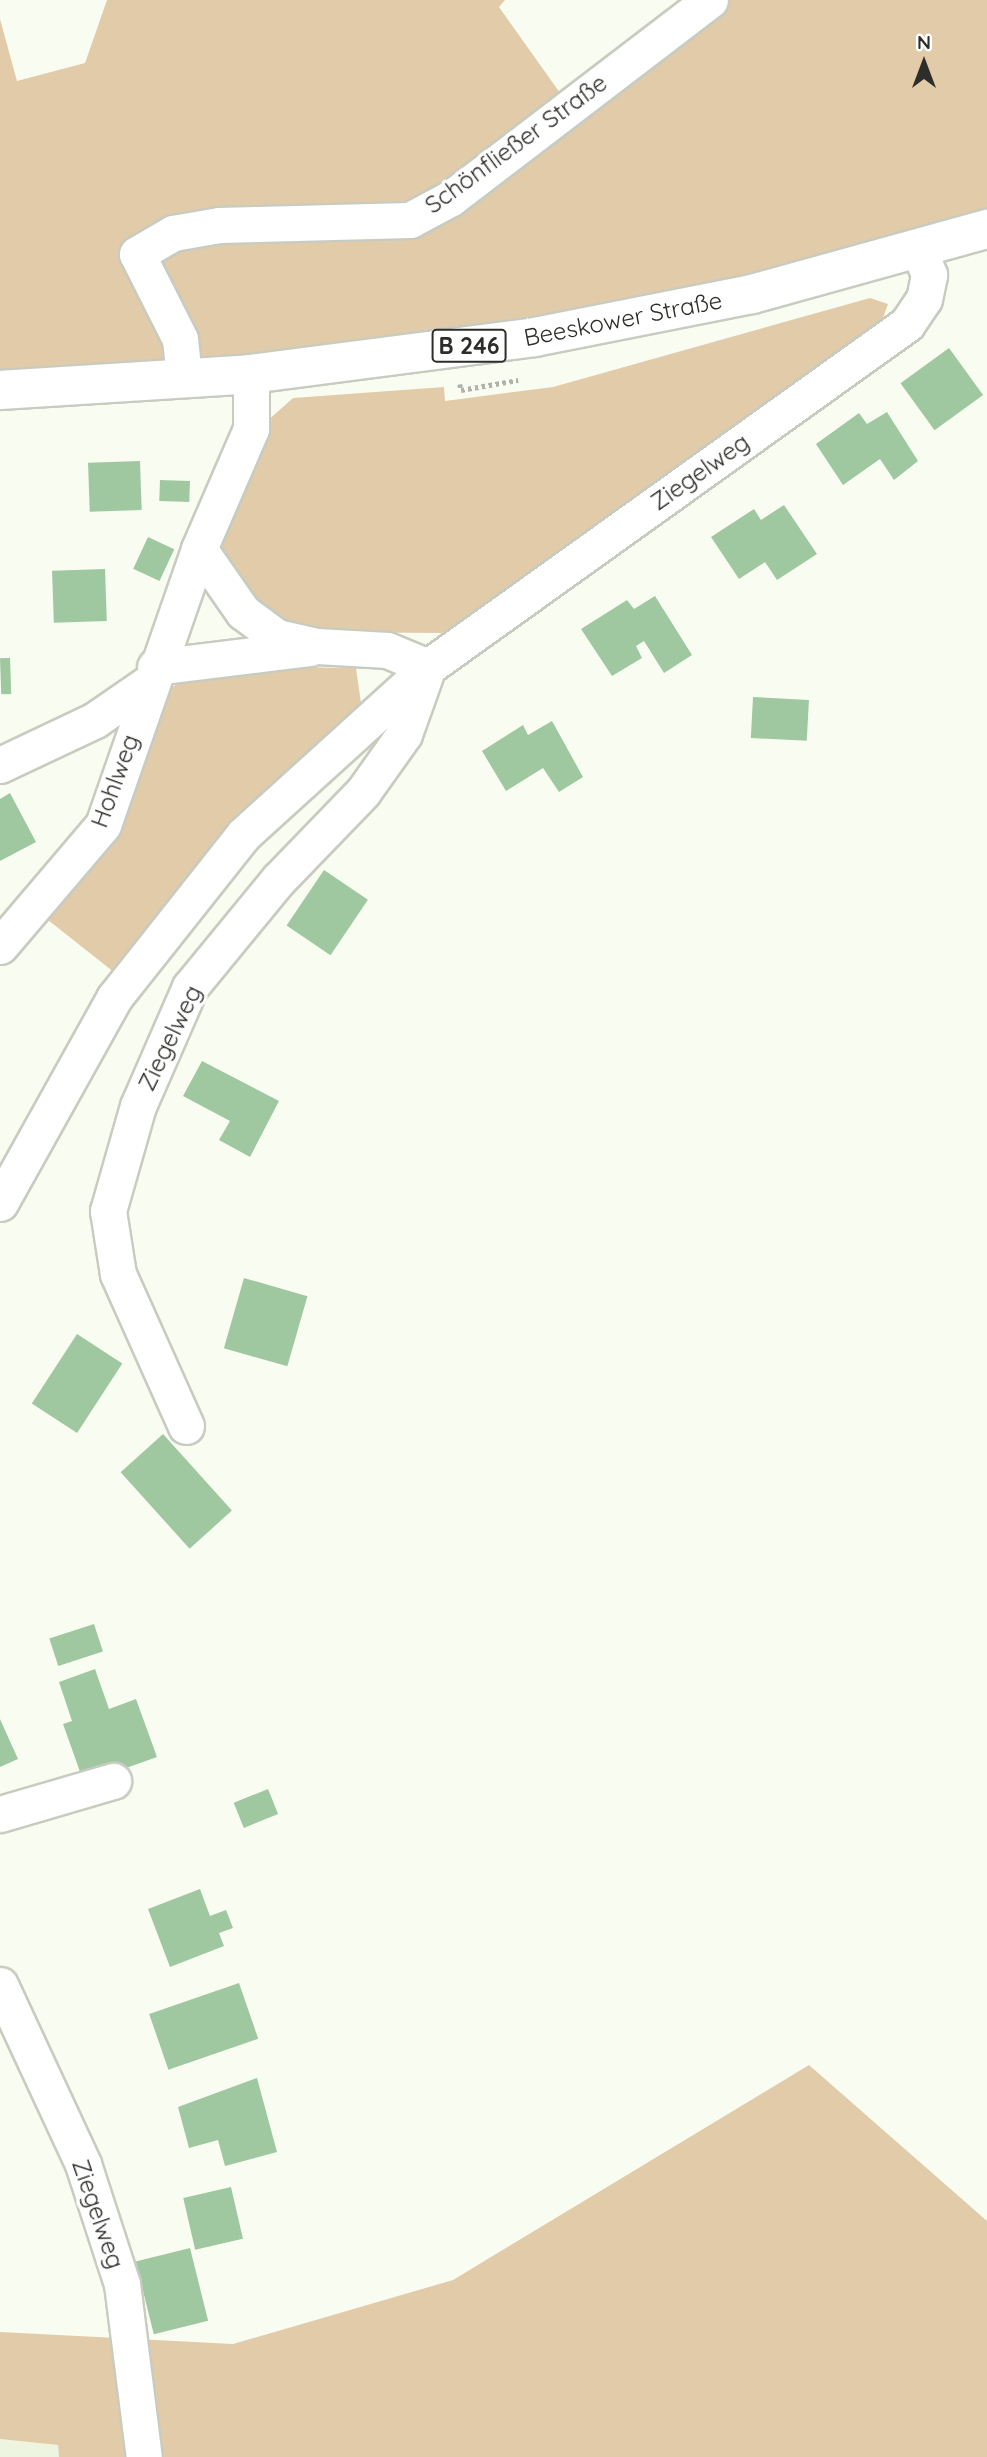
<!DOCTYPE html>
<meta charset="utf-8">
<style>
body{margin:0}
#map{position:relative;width:987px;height:2457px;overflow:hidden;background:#f9fdf1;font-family:Quicksand,sans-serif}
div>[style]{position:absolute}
.built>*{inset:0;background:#edf4e0}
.green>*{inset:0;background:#e2cba8}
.building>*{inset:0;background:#a0c8a0;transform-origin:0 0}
.path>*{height:4.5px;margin-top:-2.25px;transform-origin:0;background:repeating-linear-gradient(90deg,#b0b3aa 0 3.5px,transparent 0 7px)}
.roads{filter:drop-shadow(2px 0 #c8ccc0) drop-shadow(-2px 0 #c8ccc0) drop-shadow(0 2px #c8ccc0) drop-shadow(0 -2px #c8ccc0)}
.minor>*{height:35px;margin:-17.5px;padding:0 17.5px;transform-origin:17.5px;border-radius:17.5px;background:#fff}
.major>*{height:38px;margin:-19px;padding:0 19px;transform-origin:19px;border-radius:19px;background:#fff}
span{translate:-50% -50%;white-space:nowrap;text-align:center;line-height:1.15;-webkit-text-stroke:7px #fff;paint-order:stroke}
.shield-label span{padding:2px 5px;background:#fff;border:2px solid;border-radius:5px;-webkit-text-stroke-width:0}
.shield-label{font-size:23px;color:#2d2e2a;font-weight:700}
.street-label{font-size:24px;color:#2d2e2a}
.north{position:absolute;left:889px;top:28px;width:70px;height:70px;-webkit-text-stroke:5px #fff;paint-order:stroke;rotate:0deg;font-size:19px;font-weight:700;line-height:28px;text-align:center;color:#2d2e2a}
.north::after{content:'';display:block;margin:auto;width:24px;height:32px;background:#2d2e2a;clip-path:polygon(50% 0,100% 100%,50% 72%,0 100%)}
</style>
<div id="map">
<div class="built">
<div style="clip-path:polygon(0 2439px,58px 2445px,59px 2457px,0 2457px)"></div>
</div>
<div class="green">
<div style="clip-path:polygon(107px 0,505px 0,499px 7px,570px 107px,710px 0,987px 0,987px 229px,752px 294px,0 390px,0 19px,17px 81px,85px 63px)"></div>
<div style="clip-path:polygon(870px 298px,888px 304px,879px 329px,442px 633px,305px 632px,267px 614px,225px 561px,222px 545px,266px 422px,293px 398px,444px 387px,445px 401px,553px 387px)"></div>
<div style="clip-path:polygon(288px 667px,356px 668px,361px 703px,233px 829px,115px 973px,48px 920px,114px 834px,168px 690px,180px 682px,233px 670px)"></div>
<div style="clip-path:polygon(809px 2065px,987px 2221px,987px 2457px,59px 2457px,58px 2445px,0 2439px,0 2332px,233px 2344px,453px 2280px)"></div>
</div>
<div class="building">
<div style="left:949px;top:348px;width:58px;height:60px;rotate:54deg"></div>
<div style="clip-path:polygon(887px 412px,918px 461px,894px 480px,880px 459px,843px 485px,816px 444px,859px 413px,867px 424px)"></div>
<div style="left:140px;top:461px;width:49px;height:52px;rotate:88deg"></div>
<div style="left:160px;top:480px;width:30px;height:21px;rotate:2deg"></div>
<div style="clip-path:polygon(784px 505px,817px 554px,777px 580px,765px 562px,739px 579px,711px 537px,754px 509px,761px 520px)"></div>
<div style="left:148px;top:537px;width:29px;height:35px;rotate:25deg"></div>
<div style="left:105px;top:569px;width:52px;height:53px;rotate:88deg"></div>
<div style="clip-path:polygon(655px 596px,692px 655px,664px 673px,644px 641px,636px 646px,642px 658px,612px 676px,581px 629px,627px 600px,634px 609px)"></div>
<div style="left:10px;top:658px;width:36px;height:10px;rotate:88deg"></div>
<div style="left:753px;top:697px;width:56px;height:41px;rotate:3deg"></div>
<div style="clip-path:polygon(552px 721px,583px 777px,559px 792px,543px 768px,506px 791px,482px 751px,523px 725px,528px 735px)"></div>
<div style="clip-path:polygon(10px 793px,36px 842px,0 861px,0 799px)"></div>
<div style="left:324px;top:870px;width:53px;height:67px;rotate:34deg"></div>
<div style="clip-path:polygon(202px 1061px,279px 1101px,250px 1157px,219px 1140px,230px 1121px,183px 1096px)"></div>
<div style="left:244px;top:1278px;width:66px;height:73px;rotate:16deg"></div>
<div style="left:77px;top:1334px;width:54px;height:83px;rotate:33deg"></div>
<div style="left:163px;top:1434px;width:103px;height:57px;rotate:48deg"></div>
<div style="left:94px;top:1624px;width:29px;height:47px;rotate:72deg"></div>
<div style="clip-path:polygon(95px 1669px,109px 1709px,136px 1699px,157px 1757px,84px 1783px,63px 1724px,72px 1721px,59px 1682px)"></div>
<div style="clip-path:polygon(0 1719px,18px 1759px,0 1767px)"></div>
<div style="left:268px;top:1789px;width:27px;height:37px;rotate:68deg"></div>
<div style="clip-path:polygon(200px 1889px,210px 1916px,226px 1910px,233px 1928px,219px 1933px,224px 1946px,170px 1967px,148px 1909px)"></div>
<div style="left:239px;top:1983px;width:59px;height:95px;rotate:71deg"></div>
<div style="clip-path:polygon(257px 2078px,277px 2152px,225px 2166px,218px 2140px,189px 2148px,178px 2107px)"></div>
<div style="left:231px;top:2187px;width:53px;height:49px;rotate:77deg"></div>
<div style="left:190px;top:2248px;width:75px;height:56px;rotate:76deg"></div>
</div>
<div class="path">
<div style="left:460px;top:384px;width:6px;rotate:81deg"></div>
<div style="left:461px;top:390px;width:58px;rotate:-10deg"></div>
</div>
<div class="roads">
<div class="minor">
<div style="left:184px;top:377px;width:38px;rotate:-96deg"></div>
<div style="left:180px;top:339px;width:95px;rotate:-116.8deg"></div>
<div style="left:137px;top:254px;width:42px;rotate:-30.3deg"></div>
<div style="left:173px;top:233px;width:47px;rotate:-9.9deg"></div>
<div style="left:219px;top:225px;width:191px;rotate:-1.5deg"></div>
<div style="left:410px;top:220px;width:47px;rotate:-28.2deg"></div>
<div style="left:451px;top:198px;width:326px;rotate:-37.4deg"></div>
<div style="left:155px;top:667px;width:156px;rotate:-7deg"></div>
<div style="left:0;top:765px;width:105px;rotate:-25.3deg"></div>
<div style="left:95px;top:720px;width:67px;rotate:-34.6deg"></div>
<div style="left:0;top:946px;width:159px;rotate:-49.6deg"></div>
<div style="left:103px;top:825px;width:292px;rotate:-70.8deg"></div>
<div style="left:199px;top:549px;width:131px;rotate:-66.6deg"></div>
<div style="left:251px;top:429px;width:55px;rotate:-90deg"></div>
<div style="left:0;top:1203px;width:235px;rotate:-60.9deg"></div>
<div style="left:114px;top:998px;width:209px;rotate:-51.6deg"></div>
<div style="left:244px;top:834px;width:248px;rotate:-42.2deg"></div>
<div style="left:428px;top:667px;width:589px;rotate:-35.61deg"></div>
<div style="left:907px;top:324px;width:30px;rotate:-56deg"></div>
<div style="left:924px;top:299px;width:25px;rotate:-78deg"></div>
<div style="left:929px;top:275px;width:26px;rotate:-111deg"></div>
<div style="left:186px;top:1426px;width:167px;rotate:-114.1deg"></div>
<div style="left:118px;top:1274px;width:64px;rotate:-99deg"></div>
<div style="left:108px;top:1211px;width:109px;rotate:-74.1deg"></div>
<div style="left:138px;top:1106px;width:130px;rotate:-66.4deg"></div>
<div style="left:190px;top:987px;width:139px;rotate:-50.6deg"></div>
<div style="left:278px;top:880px;width:122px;rotate:-46deg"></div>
<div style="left:363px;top:792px;width:71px;rotate:-54.7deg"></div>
<div style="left:404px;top:734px;width:71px;rotate:-70.3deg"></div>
<div style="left:428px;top:667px;width:44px;rotate:-157.5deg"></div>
<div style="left:387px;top:650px;width:70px;rotate:-176.7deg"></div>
<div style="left:317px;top:646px;width:41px;rotate:-167.3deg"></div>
<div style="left:277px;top:637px;width:42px;rotate:-143.7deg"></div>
<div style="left:243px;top:612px;width:77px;rotate:-124.9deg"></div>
<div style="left:0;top:1814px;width:118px;rotate:-16.3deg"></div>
<div style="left:0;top:1985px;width:197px;rotate:65.1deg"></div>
<div style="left:83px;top:2164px;width:126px;rotate:72deg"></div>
<div style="left:122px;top:2284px;width:174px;rotate:82.8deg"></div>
</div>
<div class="major">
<div style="left:0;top:390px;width:252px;rotate:-3.6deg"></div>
<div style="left:251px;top:374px;width:286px;rotate:-7.4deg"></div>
<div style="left:535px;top:337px;width:221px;rotate:-11.2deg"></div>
<div style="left:752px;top:294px;width:244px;rotate:-15.5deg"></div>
</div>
</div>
<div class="shield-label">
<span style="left:469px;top:346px">B 246</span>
</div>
<div class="street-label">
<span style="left:516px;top:144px;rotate:-36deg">Schönfließer Straße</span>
<span style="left:623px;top:319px;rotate:-11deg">Beeskower Straße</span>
<span style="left:700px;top:472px;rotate:-35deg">Ziegelweg</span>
<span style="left:115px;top:781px;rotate:-70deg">Hohlweg</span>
<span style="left:170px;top:1038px;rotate:-64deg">Ziegelweg</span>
<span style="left:98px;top:2214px;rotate:71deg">Ziegelweg</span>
</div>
<div class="north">N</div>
</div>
